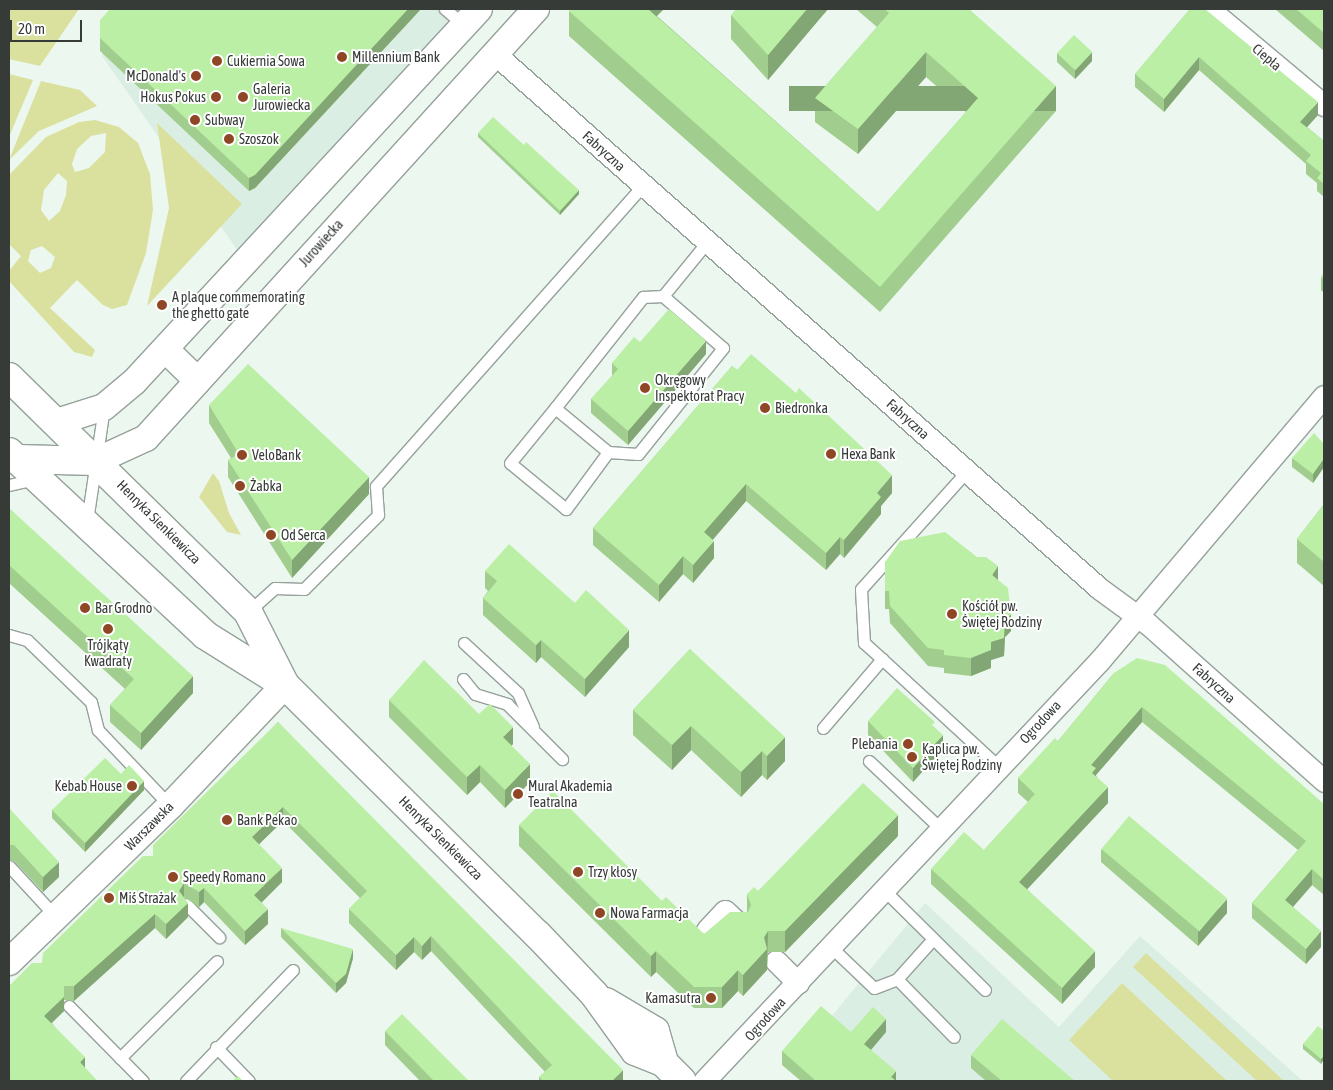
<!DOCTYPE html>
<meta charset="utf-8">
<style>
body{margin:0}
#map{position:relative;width:1333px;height:1090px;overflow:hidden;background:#ecf7f0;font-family:"Asap Condensed",sans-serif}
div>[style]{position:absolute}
.built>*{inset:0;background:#dbeee3}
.green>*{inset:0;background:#dae19f}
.roads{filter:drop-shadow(1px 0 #96a19b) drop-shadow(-1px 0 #96a19b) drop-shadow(0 1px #96a19b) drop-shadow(0 -1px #96a19b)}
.service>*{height:11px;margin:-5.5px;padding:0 5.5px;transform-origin:5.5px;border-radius:5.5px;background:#fff}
.minor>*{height:21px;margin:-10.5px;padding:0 10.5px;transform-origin:10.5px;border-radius:10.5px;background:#fff}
.tertiary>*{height:26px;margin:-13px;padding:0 13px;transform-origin:13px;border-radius:13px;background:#fff}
.secondary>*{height:28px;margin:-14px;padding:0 14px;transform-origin:14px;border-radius:14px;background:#fff}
.wall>*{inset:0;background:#a1ce8e}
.shaded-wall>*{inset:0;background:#83a774;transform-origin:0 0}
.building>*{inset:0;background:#bbefa5;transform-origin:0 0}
.dots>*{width:14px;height:14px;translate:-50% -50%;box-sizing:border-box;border:2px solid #fff;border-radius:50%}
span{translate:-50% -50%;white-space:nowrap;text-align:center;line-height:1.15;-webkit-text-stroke:4px #fff;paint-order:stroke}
.poi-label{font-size:14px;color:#363b38}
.left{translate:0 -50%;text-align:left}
.right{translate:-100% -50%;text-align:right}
.street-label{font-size:14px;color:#363b38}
.frame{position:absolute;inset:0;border:10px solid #363b38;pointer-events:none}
.scale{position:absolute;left:10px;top:20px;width:72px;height:22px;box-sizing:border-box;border:2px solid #363b38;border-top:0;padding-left:6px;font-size:15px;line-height:18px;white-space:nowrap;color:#363b38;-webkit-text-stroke:4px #fff;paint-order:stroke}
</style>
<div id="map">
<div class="built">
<div style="clip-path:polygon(114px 9px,478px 9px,245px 261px,102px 56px)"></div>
<div style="clip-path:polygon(925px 903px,1059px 1027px,1140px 936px,1303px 1081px,801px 1081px,826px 1023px)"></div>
</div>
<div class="green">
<div style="clip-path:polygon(10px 9px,79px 9px,40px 66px,9px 59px)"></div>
<div style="clip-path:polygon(9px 74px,33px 80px,9px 137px)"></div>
<div style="clip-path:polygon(41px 81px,80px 90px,97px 106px,39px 131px,9px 160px)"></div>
<div style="clip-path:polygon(evenodd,95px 120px,119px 127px,138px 143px,150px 174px,153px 210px,146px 253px,127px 305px,112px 309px,103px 305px,77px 280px,50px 308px,95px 350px,92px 357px,74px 352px,9px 281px,9px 271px,21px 256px,9px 244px,9px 175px,46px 137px,79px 122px,95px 120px,106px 133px,105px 152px,89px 168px,75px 172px,72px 164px,77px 149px,91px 136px,106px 133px,95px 120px,58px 173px,67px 181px,66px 195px,60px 211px,49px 221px,41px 210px,44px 190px,58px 173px,95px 120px,42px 246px,55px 257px,51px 268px,40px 273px,28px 261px,31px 250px,42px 246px)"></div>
<div style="clip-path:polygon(157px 123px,242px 204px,147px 306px,169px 208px)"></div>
<div style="clip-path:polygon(213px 473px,219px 481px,229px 513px,241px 535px,227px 532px,199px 497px)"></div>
<div style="clip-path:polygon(1146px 953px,1284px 1081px,1257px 1081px,1133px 967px)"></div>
<div style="clip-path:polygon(1122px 983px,1227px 1081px,1113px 1081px,1069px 1040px)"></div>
</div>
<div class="roads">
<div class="service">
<div style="left:445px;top:9px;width:26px;rotate:40deg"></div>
<div style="left:555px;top:408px;width:69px;rotate:39.7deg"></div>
<div style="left:608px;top:452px;width:71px;rotate:126.4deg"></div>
<div style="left:566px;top:509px;width:72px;rotate:-140.6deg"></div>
<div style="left:510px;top:463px;width:71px;rotate:-50.7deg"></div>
<div style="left:555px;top:408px;width:142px;rotate:-51.6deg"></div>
<div style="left:643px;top:297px;width:20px;rotate:-3deg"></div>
<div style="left:663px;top:296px;width:70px;rotate:-50.8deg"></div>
<div style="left:608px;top:452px;width:30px;rotate:4deg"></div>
<div style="left:638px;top:454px;width:136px;rotate:-51.3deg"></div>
<div style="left:723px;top:348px;width:79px;rotate:-139.1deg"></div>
<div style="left:9px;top:485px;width:26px;rotate:-13deg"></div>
<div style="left:87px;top:521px;width:115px;rotate:-81.5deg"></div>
<div style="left:248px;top:612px;width:36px;rotate:-42deg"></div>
<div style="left:275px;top:588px;width:29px;rotate:2deg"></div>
<div style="left:304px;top:589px;width:105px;rotate:-45deg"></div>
<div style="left:378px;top:515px;width:29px;rotate:-94deg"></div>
<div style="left:376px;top:486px;width:402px;rotate:-48.4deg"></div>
<div style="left:9px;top:635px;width:19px;rotate:16deg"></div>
<div style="left:27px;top:640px;width:89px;rotate:44.1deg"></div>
<div style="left:91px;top:702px;width:29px;rotate:76deg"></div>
<div style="left:98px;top:730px;width:105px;rotate:46.5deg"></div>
<div style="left:464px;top:643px;width:74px;rotate:42.8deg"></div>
<div style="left:518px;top:693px;width:37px;rotate:66deg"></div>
<div style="left:882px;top:659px;width:159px;rotate:42.7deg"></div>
<div style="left:463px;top:679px;width:19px;rotate:51deg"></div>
<div style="left:475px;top:694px;width:34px;rotate:17deg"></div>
<div style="left:507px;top:704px;width:78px;rotate:45deg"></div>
<div style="left:823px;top:728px;width:91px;rotate:-49.5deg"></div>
<div style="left:882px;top:659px;width:24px;rotate:-138deg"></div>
<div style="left:864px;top:643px;width:54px;rotate:-93.2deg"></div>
<div style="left:861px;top:589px;width:159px;rotate:-48.1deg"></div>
<div style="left:869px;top:761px;width:99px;rotate:43.4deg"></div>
<div style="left:9px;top:866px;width:69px;rotate:47.3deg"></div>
<div style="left:884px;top:890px;width:142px;rotate:44.7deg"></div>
<div style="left:186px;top:904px;width:47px;rotate:45deg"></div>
<div style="left:932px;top:940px;width:52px;rotate:131.9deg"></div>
<div style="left:897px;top:979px;width:81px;rotate:45.5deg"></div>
<div style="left:831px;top:947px;width:59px;rotate:43.6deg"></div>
<div style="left:874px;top:988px;width:25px;rotate:-21deg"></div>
<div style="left:69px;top:1006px;width:105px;rotate:45.4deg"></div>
<div style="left:216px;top:1047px;width:47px;rotate:45.9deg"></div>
<div style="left:120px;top:1058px;width:137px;rotate:-45deg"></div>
<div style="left:186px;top:1081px;width:154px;rotate:-46.1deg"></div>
</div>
<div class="minor">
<div style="left:1209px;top:9px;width:150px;rotate:39.9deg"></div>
<div style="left:494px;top:53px;width:809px;rotate:41.49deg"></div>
<div style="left:1100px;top:589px;width:59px;rotate:36.1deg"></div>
<div style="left:1148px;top:624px;width:236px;rotate:41.7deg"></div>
<div style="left:707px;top:930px;width:26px;rotate:-47deg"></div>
<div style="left:725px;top:911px;width:19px;rotate:43deg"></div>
<div style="left:776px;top:961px;width:31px;rotate:45deg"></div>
<div style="left:704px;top:1081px;width:578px;rotate:-46.75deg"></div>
<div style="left:1100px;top:660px;width:346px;rotate:-49.7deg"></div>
</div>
<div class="tertiary">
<div style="left:165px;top:349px;width:45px;rotate:44.1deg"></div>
<div style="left:57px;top:422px;width:49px;rotate:-17.7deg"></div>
<div style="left:104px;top:407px;width:39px;rotate:-40deg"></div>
<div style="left:134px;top:382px;width:508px;rotate:-47.23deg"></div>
<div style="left:96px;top:461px;width:55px;rotate:-24.7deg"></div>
<div style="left:146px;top:438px;width:580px;rotate:-47.73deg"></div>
<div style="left:9px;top:962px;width:224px;rotate:-44.1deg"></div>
<div style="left:170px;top:806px;width:167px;rotate:-46.5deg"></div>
</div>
<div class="secondary">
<div style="left:9px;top:377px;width:335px;rotate:44.5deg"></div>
<div style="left:248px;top:612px;width:82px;rotate:63.1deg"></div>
<div style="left:9px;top:452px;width:268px;rotate:43deg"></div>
<div style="left:205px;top:635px;width:94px;rotate:32deg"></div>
<div style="left:285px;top:685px;width:354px;rotate:44.7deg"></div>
<div style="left:537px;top:934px;width:83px;rotate:46.5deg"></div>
<div style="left:594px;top:994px;width:70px;rotate:54.3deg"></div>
<div style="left:635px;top:1051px;width:31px;rotate:22deg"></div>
<div style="left:664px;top:1063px;width:25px;rotate:45deg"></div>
<div style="left:16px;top:459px;width:80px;rotate:1.4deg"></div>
<div style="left:606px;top:1002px;width:57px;rotate:30.6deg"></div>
<div style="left:655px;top:1031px;width:33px;rotate:74deg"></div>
</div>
</div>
<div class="wall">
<div style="clip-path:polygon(421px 9px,255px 188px,249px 191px,100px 51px,100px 20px)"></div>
<div style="clip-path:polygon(828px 9px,768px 80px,731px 39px,731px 15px)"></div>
<div style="clip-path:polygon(856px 9px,969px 9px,1056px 111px,880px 312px,569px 36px,569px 11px,657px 16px,878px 212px,966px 112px,926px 77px,858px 154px,815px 122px,815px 98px,877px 27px)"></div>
<div style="clip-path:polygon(1190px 9px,1318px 115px,1307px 127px,1324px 141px,1324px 197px,1317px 191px,1317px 183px,1306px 174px,1306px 164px,1199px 70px,1164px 112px,1135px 87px,1135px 74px)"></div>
<div style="clip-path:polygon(1275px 9px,1324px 9px,1324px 51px)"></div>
<div style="clip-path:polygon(1057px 53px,1092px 61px,1075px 79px,1057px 62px)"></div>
<div style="clip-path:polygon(478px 133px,579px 194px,560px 215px,478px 137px)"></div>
<div style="clip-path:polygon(1324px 273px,1324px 293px,1321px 290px,1321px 277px)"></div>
<div style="clip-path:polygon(640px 342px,706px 354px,628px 445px,591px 413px,591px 399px,612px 376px,612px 363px)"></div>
<div style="clip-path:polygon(732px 366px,892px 493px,881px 506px,881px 514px,844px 558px,840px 554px,826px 570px,746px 501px,713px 539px,714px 558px,693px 583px,683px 574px,659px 602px,593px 545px,593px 528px)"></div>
<div style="clip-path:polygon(209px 405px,369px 494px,292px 578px,228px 477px,228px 460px,231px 458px,209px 423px)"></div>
<div style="clip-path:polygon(1292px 458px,1324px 467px,1313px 483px,1292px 467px)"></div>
<div style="clip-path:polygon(1324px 504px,1324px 586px,1297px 563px,1297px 539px)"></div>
<div style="clip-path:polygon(9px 508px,193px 693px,141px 750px,110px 722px,110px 705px,125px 689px,9px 583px)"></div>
<div style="clip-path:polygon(885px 562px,998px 580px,1011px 631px,1005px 637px,1004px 656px,991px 660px,991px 668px,971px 676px,944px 673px,944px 668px,928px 666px,890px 623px,889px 609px,885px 609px)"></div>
<div style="clip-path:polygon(485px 571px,575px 603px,629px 647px,585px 697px,541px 657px,536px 663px,483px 615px,483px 598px,488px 591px,485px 588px)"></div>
<div style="clip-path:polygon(690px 649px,785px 761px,767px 780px,762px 775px,741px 797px,691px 750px,672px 770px,633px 735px,633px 710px)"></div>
<div style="clip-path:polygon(1114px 673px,1324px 804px,1324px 895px,1312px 885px,1293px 907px,1321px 947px,1306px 964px,1252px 918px,1252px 903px,1298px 850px,1142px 722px,1096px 775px,1108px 803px,1027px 889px,1095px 967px,1062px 1004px,931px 884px,931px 869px,984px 850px,1028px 802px,1018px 793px,1018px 778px,1058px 741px)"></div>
<div style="clip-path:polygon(389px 700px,479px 714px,513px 744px,511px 746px,530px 782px,505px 808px,480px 782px,467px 795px,389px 717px)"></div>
<div style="clip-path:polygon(868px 721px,935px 728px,943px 749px,913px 782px,868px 735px)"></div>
<div style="clip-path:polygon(278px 722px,623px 1081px,539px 1081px,539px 1077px,545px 1072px,431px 951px,422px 960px,414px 952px,396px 970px,349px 923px,349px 909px,360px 898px,283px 821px,259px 844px,282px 882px,261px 903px,268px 924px,245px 945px,204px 902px,199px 907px,184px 897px,188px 917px,166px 939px,155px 928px,74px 1001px,64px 1000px,64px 1011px,52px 1023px,85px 1068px,97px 1081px,9px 1081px,9px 986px,42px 963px,153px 856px)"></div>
<div style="clip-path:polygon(121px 774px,144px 790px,85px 852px,52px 818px,52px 810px)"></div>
<div style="clip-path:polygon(9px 808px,59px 877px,43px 892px,14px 861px,9px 860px)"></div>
<div style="clip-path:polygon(519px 825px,662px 901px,704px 934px,747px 912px,747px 894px,758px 891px,898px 836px,785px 952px,768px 952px,767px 970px,743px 996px,738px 991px,722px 1008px,694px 1008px,656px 972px,651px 977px,519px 846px)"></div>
<div style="clip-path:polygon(1101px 849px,1227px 913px,1198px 946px,1101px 862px)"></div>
<div style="clip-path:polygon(281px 928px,353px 958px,346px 983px,336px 993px,281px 937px)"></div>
<div style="clip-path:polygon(385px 1031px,469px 1081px,420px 1081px,385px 1045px)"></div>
<div style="clip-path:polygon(1324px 1031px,1321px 1064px,1303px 1049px,1303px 1044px)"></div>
<div style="clip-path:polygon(851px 1032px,886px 1032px,871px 1050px,896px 1081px,801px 1081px,782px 1065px,782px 1051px)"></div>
<div style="clip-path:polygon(971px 1055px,1075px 1081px,986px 1081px,971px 1068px)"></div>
</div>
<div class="shaded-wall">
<div style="clip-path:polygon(408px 9px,421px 9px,255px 188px,249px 191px,249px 178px)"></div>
<div style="clip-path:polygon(644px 9px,664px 9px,644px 29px)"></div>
<div style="clip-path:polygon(807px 9px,828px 9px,768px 80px,768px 55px)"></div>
<div style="clip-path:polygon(926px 52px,926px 77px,858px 154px,858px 129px)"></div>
<div style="clip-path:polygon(1092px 52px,1092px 61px,1075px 79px,1075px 70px)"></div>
<div style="clip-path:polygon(1199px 57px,1199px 70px,1164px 112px,1164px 99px)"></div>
<div style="left:1056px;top:86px;width:25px;height:267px;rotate:90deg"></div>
<div style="clip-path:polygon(1318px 102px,1318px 115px,1300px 135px,1300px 122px)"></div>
<div style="clip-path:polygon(579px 190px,579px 194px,560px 215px,560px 211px)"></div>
<div style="clip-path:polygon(706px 341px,706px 354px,628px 445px,628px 431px)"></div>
<div style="clip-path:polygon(1324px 458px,1324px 467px,1313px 483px,1313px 474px)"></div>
<div style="clip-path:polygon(892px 475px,892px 493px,881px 506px,881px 514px,844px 558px,844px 540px,877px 493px)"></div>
<div style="clip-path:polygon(369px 477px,369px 494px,292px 578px,292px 560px)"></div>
<div style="clip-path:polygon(746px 484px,746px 501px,704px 550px,704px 532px)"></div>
<div style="clip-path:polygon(840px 537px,840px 554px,826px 570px,826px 553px)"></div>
<div style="clip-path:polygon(714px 541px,714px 558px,693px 583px,693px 565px)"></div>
<div style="clip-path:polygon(683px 556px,683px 574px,659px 602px,659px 585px)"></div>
<div style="clip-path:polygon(998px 566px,998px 583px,992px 575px)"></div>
<div style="clip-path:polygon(1011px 614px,1011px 631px,1005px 637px,1004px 656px,991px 660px,991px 668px,971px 676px,971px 658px,991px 642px,1005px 620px)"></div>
<div style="clip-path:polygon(629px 630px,629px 647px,585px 697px,585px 679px)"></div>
<div style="clip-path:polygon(541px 640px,541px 657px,536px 663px,536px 645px)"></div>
<div style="clip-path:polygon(193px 676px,193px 693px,141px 750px,141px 733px)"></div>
<div style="clip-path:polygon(1142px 707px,1142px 722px,1096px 775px,1096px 784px,1092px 788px,1091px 765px)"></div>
<div style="clip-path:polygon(691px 726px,691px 750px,672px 770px,672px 745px)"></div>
<div style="clip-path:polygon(513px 727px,513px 744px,503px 755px,503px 737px)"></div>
<div style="clip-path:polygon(943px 735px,943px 749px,913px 782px,913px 768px)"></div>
<div style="clip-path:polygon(785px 737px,785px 761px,767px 780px,767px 756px)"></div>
<div style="clip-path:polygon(762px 751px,762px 775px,741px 797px,741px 772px)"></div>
<div style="clip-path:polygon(530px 764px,530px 782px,505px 808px,505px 790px)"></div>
<div style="clip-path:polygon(480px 765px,480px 782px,467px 795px,467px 777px)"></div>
<div style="clip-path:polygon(144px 781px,144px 790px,85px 852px,85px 843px)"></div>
<div style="clip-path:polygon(1108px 787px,1108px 803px,1019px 898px,1019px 882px)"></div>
<div style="clip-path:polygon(283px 807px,283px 821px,252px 851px,252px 837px)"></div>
<div style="clip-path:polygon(898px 815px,898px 836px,785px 952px,785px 931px)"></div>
<div style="clip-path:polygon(59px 862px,59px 877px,43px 892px,43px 877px)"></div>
<div style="clip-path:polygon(10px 863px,10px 878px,9px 880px,9px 864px)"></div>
<div style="clip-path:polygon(282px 868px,282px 882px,254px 910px,254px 895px)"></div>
<div style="clip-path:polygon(1312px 869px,1312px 885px,1285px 916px,1285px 900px)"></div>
<div style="clip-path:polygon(184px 883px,184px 897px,179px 891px)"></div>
<div style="clip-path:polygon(204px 888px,204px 902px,199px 907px,199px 892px)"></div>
<div style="clip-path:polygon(1227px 899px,1227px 913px,1198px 946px,1198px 932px)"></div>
<div style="clip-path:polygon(188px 903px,188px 917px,166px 939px,166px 924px)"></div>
<div style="clip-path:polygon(268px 909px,268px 924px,245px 945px,245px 931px)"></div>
<div style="clip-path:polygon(155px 914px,155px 928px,74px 1001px,74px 986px)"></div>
<div style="clip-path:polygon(768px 931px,767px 970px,743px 996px,743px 975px)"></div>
<div style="clip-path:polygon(1321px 931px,1321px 947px,1306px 964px,1306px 949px)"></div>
<div style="clip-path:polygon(431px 936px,431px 951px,422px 960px,422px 946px)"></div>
<div style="clip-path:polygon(414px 937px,414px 952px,396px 970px,396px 955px)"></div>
<div style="clip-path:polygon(353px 949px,353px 958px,346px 983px,336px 993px,336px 983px)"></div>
<div style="clip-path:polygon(656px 951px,656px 972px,651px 977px,651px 956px)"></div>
<div style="clip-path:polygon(1095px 951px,1095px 967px,1062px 1004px,1062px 988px)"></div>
<div style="clip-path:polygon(738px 970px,738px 991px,722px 1008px,722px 987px)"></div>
<div style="clip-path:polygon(64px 986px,64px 1011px,44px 1030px,44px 1016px)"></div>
<div style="clip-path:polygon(886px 1019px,886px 1032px,864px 1058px,864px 1044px)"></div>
<div style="clip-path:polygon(1324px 1055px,1324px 1059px,1321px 1064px,1321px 1059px)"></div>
<div style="clip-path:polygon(85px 1057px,85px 1071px,80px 1062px)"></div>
<div style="clip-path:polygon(623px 1070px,623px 1081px,612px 1081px)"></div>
<div style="clip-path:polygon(896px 1071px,896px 1081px,891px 1077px)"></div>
</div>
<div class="building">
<div style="clip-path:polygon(110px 9px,408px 9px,255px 175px,249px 178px,100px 38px,100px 20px)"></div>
<div style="clip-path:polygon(571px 9px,648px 9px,878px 212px,978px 98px,926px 52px,858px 129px,815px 98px,889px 13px,884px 9px,969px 9px,1056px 86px,880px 287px,569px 11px)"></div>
<div style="clip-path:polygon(736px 9px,807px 9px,768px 55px,731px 15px)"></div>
<div style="clip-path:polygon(1190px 9px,1205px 9px,1318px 102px,1300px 122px,1324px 141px,1324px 184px,1317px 178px,1321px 173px,1306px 161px,1311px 155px,1199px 57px,1164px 99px,1135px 74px)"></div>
<div style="clip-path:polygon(1296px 9px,1324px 9px,1324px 33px)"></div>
<div style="left:1074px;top:35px;width:25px;height:25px;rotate:43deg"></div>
<div style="clip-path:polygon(493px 117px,524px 145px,526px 142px,579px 190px,560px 211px,478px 133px)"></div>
<div style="clip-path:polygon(1324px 273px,1324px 280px,1321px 277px)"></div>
<div style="clip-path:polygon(669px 309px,706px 341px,628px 431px,591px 399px,618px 369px,612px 363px,634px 337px,640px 342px)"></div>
<div style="clip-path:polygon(751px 354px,796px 393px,799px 388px,892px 475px,877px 493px,881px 497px,844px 540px,840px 537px,826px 553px,746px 484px,704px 532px,714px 541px,693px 565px,683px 556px,659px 585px,593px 528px,732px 366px,737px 370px)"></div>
<div style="clip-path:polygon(248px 364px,369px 477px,292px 560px,228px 460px,239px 454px,209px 405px)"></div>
<div style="clip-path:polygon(1314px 433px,1323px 443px,1324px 458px,1313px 474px,1292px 458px)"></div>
<div style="clip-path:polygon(1324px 504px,1324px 562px,1297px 539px)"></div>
<div style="clip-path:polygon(9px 508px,193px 676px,141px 733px,110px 705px,134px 679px,9px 565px)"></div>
<div style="clip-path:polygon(945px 532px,977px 557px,986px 557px,998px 566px,992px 575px,1008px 588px,1011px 614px,1005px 620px,1004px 638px,991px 642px,991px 650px,971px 658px,944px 655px,944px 650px,928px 648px,890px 606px,889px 591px,885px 591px,885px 562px,900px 541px)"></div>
<div style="clip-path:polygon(509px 544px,575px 603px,586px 590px,629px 630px,585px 679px,541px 640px,536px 645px,483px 598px,497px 581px,485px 571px)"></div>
<div style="clip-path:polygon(690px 649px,785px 737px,767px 756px,762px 751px,741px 772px,691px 726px,672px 745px,633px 710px)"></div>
<div style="clip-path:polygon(1137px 658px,1165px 665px,1324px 804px,1324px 880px,1312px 869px,1285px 900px,1321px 931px,1306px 949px,1252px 903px,1306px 841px,1142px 707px,1091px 765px,1096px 768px,1092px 773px,1108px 787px,1019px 882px,1095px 951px,1062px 988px,931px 869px,964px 832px,984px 850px,1035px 794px,1018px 778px,1055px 738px,1058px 741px,1114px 673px)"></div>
<div style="clip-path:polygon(424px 660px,479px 714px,490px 704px,513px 727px,503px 737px,530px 764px,505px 790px,480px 765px,467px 777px,389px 700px)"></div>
<div style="clip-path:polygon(897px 688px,935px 722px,932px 725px,943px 735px,913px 768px,868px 721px)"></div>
<div style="clip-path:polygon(278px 722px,623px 1070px,612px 1081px,543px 1081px,539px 1077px,552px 1065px,431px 936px,422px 946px,414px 937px,396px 955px,349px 909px,367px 891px,283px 807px,252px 837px,282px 868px,254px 895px,268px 909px,245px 931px,204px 888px,199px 892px,184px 883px,179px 891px,188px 903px,166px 924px,155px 914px,74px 986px,64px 986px,64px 997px,44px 1016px,85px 1057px,80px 1062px,97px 1081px,12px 1081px,9px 1078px,9px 986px,32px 963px,42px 963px,43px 953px,143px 856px,153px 856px,153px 845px)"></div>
<div style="clip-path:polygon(105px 758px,121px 774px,129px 765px,144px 781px,85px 843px,52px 810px)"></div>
<div style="clip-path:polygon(863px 783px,898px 815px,785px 931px,768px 931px,764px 937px,767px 949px,743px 975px,738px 970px,722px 987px,694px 987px,656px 951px,651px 956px,519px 825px,553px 791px,662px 901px,666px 897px,704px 934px,730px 912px,748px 912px,751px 905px,747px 894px,754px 887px,758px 891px)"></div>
<div style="clip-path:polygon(9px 808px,59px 862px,43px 877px,14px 845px,9px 845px)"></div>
<div style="left:1129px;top:816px;width:128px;height:43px;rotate:40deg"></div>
<div style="clip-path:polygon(281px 928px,353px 949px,346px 974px,336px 983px)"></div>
<div style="clip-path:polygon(821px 1006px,851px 1032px,873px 1007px,886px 1019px,864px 1044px,896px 1071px,891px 1077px,896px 1081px,816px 1081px,782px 1051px)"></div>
<div style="clip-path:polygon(402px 1014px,469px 1081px,434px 1081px,385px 1031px)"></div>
<div style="clip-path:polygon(1002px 1019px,1075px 1081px,1002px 1081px,971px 1055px)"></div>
<div style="clip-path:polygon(1318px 1026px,1324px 1031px,1324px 1055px,1321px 1059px,1303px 1044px)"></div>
<div style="clip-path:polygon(238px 1076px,243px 1081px,232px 1081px)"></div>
</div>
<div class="dots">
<div style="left:342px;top:57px;background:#8e4625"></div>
<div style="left:217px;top:61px;background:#8e4625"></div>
<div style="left:196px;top:76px;background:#8e4625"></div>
<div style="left:216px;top:97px;background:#8e4625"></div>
<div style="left:243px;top:97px;background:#8e4625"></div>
<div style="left:195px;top:120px;background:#8e4625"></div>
<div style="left:229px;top:139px;background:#8e4625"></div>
<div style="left:162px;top:305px;background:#8e4625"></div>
<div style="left:645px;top:388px;background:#8e4625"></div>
<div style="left:765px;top:408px;background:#8e4625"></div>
<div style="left:831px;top:454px;background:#8e4625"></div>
<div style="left:242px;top:455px;background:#8e4625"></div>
<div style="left:240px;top:486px;background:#8e4625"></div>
<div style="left:271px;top:535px;background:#8e4625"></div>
<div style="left:85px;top:608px;background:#8e4625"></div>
<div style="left:952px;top:614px;background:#8e4625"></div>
<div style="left:108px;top:629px;background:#8e4625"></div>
<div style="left:908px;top:744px;background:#8e4625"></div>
<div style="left:912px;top:757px;background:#8e4625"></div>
<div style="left:132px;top:786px;background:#8e4625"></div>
<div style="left:518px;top:794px;background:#8e4625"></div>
<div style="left:227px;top:820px;background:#8e4625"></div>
<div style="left:578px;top:872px;background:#8e4625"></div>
<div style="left:173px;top:877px;background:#8e4625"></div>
<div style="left:109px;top:898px;background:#8e4625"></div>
<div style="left:600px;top:913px;background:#8e4625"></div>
<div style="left:711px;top:998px;background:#8e4625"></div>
</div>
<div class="poi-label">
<span class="left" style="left:352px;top:57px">Millennium Bank</span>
<span class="left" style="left:227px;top:61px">Cukiernia Sowa</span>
<span class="right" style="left:186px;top:76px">McDonald's</span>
<span class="left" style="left:253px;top:97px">Galeria<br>Jurowiecka</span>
<span class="right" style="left:206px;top:97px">Hokus Pokus</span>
<span class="left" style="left:205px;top:120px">Subway</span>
<span class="left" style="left:239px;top:139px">Szoszok</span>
<span class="left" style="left:172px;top:305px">A plaque commemorating<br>the ghetto gate</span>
<span class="left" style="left:655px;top:388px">Okręgowy<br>Inspektorat Pracy</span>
<span class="left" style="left:775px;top:408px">Biedronka</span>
<span class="left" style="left:841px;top:454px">Hexa Bank</span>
<span class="left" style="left:252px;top:455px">VeloBank</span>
<span class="left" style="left:250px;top:486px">Żabka</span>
<span class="left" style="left:281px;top:535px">Od Serca</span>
<span class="left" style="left:962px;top:614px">Kościół pw.<br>Świętej Rodziny</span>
<span class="left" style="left:95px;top:608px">Bar Grodno</span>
<span style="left:108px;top:653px">Trójkąty<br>Kwadraty</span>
<span class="right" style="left:898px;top:744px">Plebania</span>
<span class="left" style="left:922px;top:757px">Kaplica pw.<br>Świętej Rodziny</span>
<span class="right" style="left:122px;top:786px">Kebab House</span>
<span class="left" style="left:528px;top:794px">Mural Akademia<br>Teatralna</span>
<span class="left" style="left:237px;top:820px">Bank Pekao</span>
<span class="left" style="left:588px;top:872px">Trzy kłosy</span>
<span class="left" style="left:183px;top:877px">Speedy Romano</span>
<span class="left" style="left:119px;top:898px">Miś Strażak</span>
<span class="left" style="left:610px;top:913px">Nowa Farmacja</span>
<span class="right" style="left:701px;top:998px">Kamasutra</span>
</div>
<div class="street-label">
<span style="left:1267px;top:57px;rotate:40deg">Ciepła</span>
<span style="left:604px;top:151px;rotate:42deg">Fabryczna</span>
<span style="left:321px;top:243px;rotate:-48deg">Jurowiecka</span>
<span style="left:908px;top:419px;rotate:42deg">Fabryczna</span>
<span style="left:159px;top:522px;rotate:45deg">Henryka Sienkiewicza</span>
<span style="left:1214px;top:683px;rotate:42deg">Fabryczna</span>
<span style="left:1040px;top:722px;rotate:-47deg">Ogrodowa</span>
<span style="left:149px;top:826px;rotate:-45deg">Warszawska</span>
<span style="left:441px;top:838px;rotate:45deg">Henryka Sienkiewicza</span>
<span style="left:765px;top:1019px;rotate:-48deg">Ogrodowa</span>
</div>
<div class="frame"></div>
<div class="scale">20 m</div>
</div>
